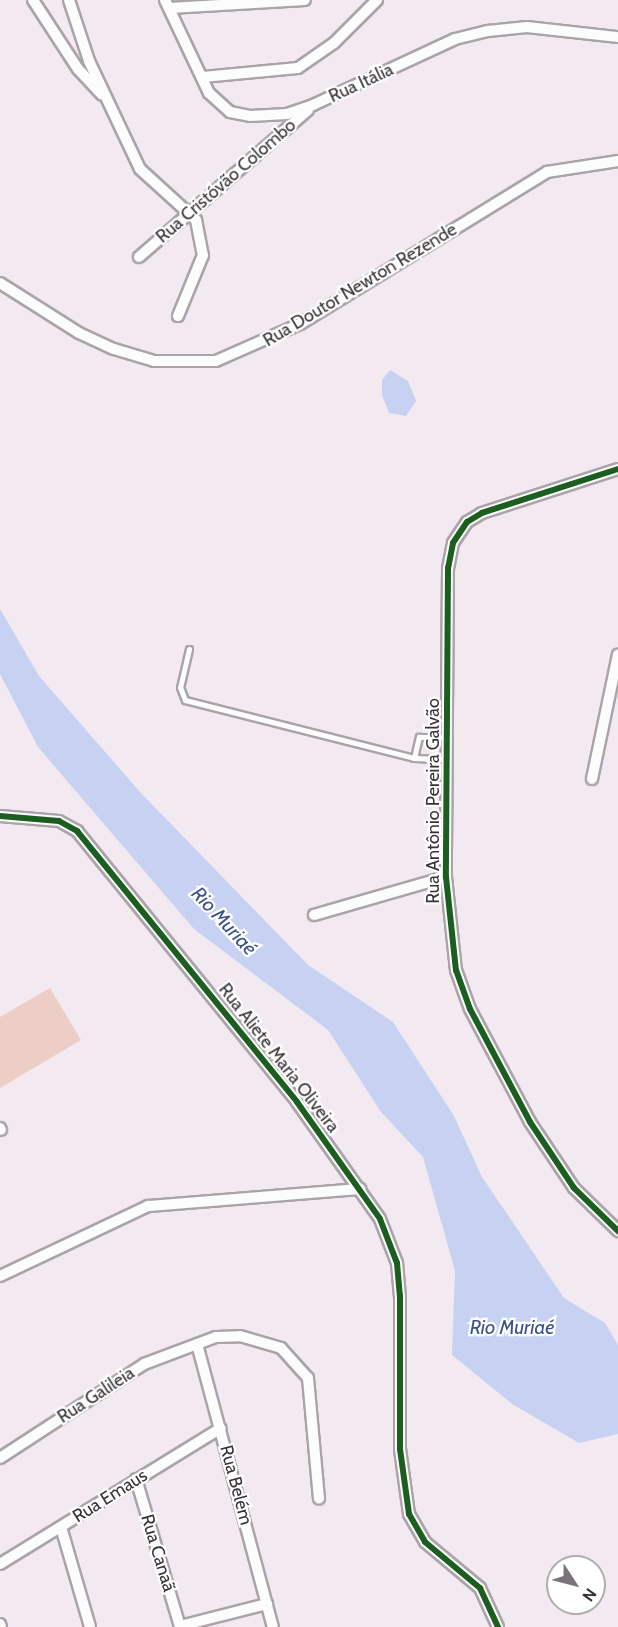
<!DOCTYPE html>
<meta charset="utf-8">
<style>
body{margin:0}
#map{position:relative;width:618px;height:1627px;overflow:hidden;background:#f2eaf0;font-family:Cabin,sans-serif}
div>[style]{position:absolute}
.green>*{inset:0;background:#edcec6}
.water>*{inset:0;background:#c7d2f3}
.roads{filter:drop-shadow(2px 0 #aaa4a8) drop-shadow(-2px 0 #aaa4a8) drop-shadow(0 2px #aaa4a8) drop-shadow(0 -2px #aaa4a8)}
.service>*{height:5px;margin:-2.5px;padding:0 2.5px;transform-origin:2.5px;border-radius:2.5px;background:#fdfcfd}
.minor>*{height:10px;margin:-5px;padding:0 5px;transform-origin:5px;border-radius:5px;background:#fdfcfd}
.cycleway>*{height:6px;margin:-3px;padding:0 3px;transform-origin:3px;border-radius:3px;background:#1b5e20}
span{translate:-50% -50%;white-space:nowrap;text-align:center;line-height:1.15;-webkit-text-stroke:4.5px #fff;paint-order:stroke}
.street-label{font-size:18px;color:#393337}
.water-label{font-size:20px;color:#3d528b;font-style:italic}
.north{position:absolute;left:546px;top:1555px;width:60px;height:60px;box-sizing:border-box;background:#fff;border:2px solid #b0adaf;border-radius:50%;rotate:126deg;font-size:16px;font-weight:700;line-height:24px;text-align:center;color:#393337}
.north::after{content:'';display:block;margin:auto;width:21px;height:27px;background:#7a7378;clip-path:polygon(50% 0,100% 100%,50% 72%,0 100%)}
</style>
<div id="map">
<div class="green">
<div style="clip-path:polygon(50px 988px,81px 1040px,0 1088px,0 1017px)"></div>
</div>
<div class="water">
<div style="clip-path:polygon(390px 370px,408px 381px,416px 401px,406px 416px,389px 413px,382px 395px,382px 380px)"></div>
<div style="clip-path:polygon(0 609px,39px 676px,140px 792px,308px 965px,393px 1022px,454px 1116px,482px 1177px,564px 1298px,605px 1323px,618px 1345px,618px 1434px,579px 1443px,512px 1404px,452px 1355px,455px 1271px,423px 1157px,381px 1112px,328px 1030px,194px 929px,38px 747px,0 674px)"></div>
</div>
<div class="roads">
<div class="service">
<div style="left:189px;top:649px;width:39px;rotate:103deg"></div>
<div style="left:180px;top:687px;width:14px;rotate:69deg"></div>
<div style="left:185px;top:700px;width:236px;rotate:14.2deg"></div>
<div style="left:414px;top:758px;width:33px;rotate:2deg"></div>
<div style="left:414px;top:758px;width:22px;rotate:-77deg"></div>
<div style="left:419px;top:737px;width:28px"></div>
</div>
<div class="minor">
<div style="left:33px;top:0;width:82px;rotate:56.9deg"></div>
<div style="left:78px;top:69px;width:35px;rotate:47deg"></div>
<div style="left:69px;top:0;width:64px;rotate:71.8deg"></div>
<div style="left:89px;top:61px;width:119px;rotate:64.7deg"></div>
<div style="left:140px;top:169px;width:76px;rotate:42.3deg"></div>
<div style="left:196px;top:220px;width:36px;rotate:79deg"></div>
<div style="left:203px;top:255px;width:66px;rotate:112.3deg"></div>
<div style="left:165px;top:0;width:103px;rotate:64.7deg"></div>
<div style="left:209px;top:93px;width:28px;rotate:42deg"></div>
<div style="left:230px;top:112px;width:20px;rotate:11deg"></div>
<div style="left:250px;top:116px;width:37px;rotate:-3deg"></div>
<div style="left:287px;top:114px;width:28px;rotate:-19deg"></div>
<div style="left:313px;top:105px;width:157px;rotate:-24.9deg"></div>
<div style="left:455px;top:39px;width:34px;rotate:-14deg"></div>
<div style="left:488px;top:31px;width:39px;rotate:-6deg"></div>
<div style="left:527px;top:27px;width:92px;rotate:6.3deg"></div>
<div style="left:170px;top:8px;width:135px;rotate:-3.4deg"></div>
<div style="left:203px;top:77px;width:95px;rotate:-5.4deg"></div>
<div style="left:298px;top:68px;width:44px;rotate:-34.8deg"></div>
<div style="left:334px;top:43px;width:61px;rotate:-45deg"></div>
<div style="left:139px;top:257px;width:224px;rotate:-41deg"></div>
<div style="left:0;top:283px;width:93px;rotate:32.3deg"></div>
<div style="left:79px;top:333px;width:38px;rotate:25deg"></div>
<div style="left:114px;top:349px;width:42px;rotate:16.7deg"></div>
<div style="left:154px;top:361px;width:62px"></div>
<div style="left:216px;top:361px;width:92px;rotate:-23.8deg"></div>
<div style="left:300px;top:324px;width:290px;rotate:-31.6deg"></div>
<div style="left:547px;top:172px;width:72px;rotate:-8.8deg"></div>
<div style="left:618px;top:469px;width:143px;rotate:162.1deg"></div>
<div style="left:482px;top:513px;width:17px;rotate:149deg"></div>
<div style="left:467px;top:522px;width:25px;rotate:124deg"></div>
<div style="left:453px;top:543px;width:25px;rotate:101deg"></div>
<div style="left:448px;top:568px;width:309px;rotate:90.4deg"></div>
<div style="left:446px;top:877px;width:94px;rotate:83.9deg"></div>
<div style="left:456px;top:970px;width:41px;rotate:70.3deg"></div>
<div style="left:470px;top:1009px;width:128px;rotate:62deg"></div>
<div style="left:530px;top:1122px;width:79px;rotate:56.3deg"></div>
<div style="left:574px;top:1188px;width:62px;rotate:44.3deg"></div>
<div style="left:592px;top:779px;width:127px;rotate:-78.2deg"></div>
<div style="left:0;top:816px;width:59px;rotate:4.8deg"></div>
<div style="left:59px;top:821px;width:21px;rotate:29deg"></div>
<div style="left:77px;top:831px;width:349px;rotate:50.9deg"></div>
<div style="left:297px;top:1102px;width:143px;rotate:54.6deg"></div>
<div style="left:380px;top:1219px;width:47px;rotate:68.9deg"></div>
<div style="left:397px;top:1263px;width:33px;rotate:85deg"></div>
<div style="left:400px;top:1296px;width:153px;rotate:90deg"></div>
<div style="left:400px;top:1449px;width:66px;rotate:82.1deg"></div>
<div style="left:409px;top:1514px;width:32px;rotate:60deg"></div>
<div style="left:425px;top:1542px;width:72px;rotate:39.9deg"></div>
<div style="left:480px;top:1588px;width:43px;rotate:65.2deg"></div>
<div style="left:314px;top:915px;width:137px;rotate:-16.1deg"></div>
<div style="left:0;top:1128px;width:2px;rotate:63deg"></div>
<div style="left:0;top:1276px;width:164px;rotate:-25.3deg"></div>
<div style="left:148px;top:1206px;width:213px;rotate:-4.6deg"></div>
<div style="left:197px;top:1344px;width:293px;rotate:75deg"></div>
<div style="left:0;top:1458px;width:172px;rotate:-33.1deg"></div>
<div style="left:144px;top:1364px;width:77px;rotate:-20.6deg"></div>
<div style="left:216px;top:1337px;width:24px;rotate:-2deg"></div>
<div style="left:240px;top:1336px;width:43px;rotate:16.3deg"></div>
<div style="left:281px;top:1348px;width:40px;rotate:48deg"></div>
<div style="left:308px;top:1378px;width:121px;rotate:84.8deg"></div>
<div style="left:136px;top:1479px;width:154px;rotate:73.4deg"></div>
<div style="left:61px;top:1527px;width:104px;rotate:73.8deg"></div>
<div style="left:0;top:1564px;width:259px;rotate:-31.6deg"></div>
<div style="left:0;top:1624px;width:3px;rotate:72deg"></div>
<div style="left:180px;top:1626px;width:90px;rotate:-14.2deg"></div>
</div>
</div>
<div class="cycleway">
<div style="left:618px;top:469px;width:143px;rotate:162.1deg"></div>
<div style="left:482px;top:513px;width:17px;rotate:149deg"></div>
<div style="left:467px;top:522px;width:25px;rotate:124deg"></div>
<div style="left:453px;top:543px;width:25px;rotate:101deg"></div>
<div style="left:448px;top:568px;width:309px;rotate:90.4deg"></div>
<div style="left:446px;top:877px;width:94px;rotate:83.9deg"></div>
<div style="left:456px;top:970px;width:41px;rotate:70.3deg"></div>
<div style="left:470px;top:1009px;width:128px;rotate:62deg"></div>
<div style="left:530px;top:1122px;width:79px;rotate:56.3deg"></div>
<div style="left:574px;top:1188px;width:62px;rotate:44.3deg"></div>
<div style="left:0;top:816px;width:59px;rotate:4.8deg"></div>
<div style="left:59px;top:821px;width:21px;rotate:29deg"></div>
<div style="left:77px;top:831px;width:349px;rotate:50.9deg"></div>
<div style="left:297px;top:1102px;width:143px;rotate:54.6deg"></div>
<div style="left:380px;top:1219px;width:47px;rotate:68.9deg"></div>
<div style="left:397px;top:1263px;width:33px;rotate:85deg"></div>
<div style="left:400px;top:1296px;width:153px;rotate:90deg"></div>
<div style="left:400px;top:1449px;width:66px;rotate:82.1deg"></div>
<div style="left:409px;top:1514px;width:32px;rotate:60deg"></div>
<div style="left:425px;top:1542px;width:72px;rotate:39.9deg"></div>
<div style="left:480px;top:1588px;width:43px;rotate:65.2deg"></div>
</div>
<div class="street-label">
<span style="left:361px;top:83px;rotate:-25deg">Rua Itália</span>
<span style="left:226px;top:181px;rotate:-41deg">Rua Cristóvão Colombo</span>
<span style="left:360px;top:285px;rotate:-31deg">Rua Doutor Newton Rezende</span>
<span style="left:433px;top:801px;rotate:-90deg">Rua Antônio Pereira Galvão</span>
<span style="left:279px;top:1058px;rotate:52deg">Rua Aliete Maria Oliveira</span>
<span style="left:96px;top:1395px;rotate:-33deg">Rua Galileia</span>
<span style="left:236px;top:1485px;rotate:75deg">Rua Belém</span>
<span style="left:110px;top:1496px;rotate:-32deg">Rua Emaus</span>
<span style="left:158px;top:1553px;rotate:73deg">Rua Canaã</span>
</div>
<div class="water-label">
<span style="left:224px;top:921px;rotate:47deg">Rio Muriaé</span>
<span style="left:512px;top:1327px">Rio Muriaé</span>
</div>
<div class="north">N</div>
</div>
